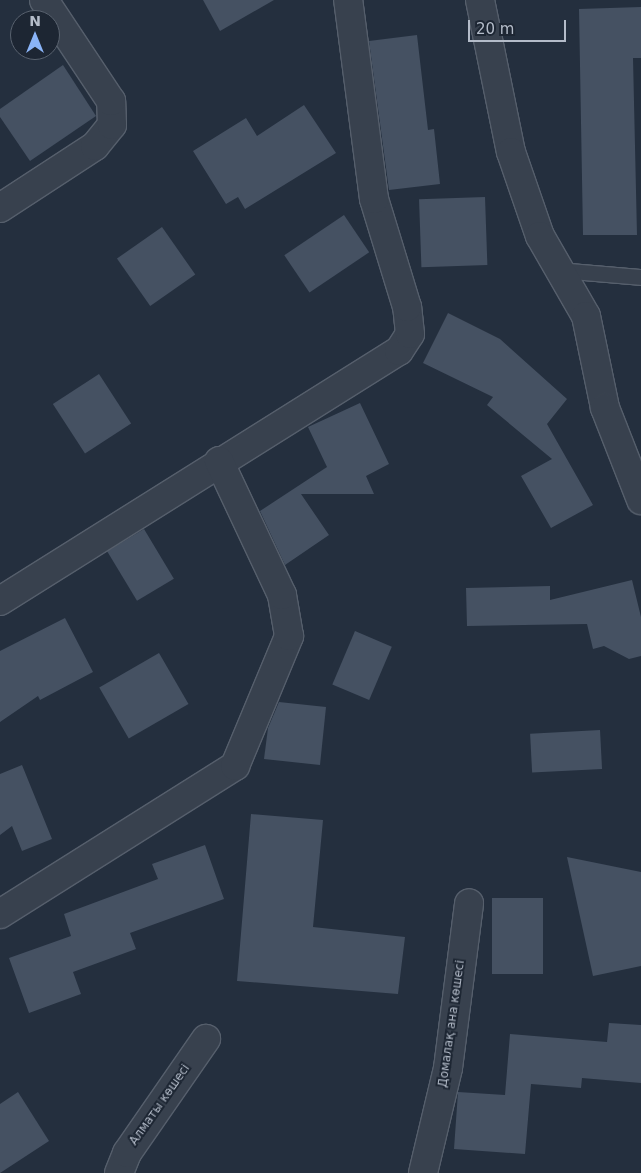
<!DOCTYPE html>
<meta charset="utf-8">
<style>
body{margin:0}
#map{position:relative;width:641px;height:1173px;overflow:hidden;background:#242f3e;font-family:"DejaVu Sans",sans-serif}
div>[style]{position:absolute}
.building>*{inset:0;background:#455162;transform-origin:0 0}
.roads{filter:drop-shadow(1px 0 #565f6c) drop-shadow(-1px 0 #565f6c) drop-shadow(0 1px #565f6c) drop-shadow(0 -1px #565f6c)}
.lane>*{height:15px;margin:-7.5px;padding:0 7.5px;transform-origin:7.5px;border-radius:7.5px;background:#38414e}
.street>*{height:28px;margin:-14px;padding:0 14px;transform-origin:14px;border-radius:14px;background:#38414e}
span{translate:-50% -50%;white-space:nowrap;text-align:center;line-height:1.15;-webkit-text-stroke:4px #1d2633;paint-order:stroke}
.street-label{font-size:12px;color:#b4bcc9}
.north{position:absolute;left:10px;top:10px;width:50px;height:50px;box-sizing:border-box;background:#1d2633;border:1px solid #59626f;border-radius:50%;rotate:0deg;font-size:14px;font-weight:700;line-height:20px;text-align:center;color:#b4bcc9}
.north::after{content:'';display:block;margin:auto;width:18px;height:22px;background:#8ab4f8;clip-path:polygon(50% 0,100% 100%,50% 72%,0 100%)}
.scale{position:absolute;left:468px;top:20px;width:98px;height:22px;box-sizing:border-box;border:2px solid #b4bcc9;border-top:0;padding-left:6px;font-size:15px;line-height:18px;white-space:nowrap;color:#b4bcc9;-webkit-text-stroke:4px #1d2633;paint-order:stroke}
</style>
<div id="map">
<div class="building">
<div style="clip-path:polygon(203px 0,274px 0,220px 31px)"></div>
<div style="clip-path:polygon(641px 7px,641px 58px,633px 58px,637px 235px,583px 235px,579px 9px)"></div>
<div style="clip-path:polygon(417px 35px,428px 130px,434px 129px,440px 184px,389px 190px,369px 41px)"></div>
<div style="clip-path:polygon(63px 65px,96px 116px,30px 161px,0 117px,0 109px)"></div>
<div style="clip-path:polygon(304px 105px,336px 153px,245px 209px,238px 197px,226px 204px,193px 151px,246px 118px,257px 136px)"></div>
<div style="left:485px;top:197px;width:68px;height:66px;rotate:88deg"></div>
<div style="left:344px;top:215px;width:45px;height:72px;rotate:56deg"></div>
<div style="left:162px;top:227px;width:58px;height:55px;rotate:55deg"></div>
<div style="clip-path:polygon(448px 313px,500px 339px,567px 399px,547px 424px,593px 505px,551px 528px,521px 476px,552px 459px,487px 405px,493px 397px,423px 363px)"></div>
<div style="left:99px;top:374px;width:59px;height:55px;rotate:57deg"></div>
<div style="clip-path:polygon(360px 403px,389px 464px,366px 476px,374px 494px,301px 494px,329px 535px,285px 565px,260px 511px,327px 467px,308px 427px)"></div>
<div style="left:144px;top:529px;width:58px;height:43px;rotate:59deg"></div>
<div style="clip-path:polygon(632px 580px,641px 617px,641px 656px,629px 659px,604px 646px,593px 649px,587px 624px,467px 626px,466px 588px,550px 586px,550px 600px)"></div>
<div style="clip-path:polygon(65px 618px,93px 672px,40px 700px,38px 696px,0 722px,0 651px)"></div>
<div style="left:355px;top:631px;width:40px;height:58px;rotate:23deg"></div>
<div style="left:159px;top:653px;width:59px;height:69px;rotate:60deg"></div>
<div style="clip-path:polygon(279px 702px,326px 707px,320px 765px,264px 759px,268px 728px)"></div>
<div style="left:600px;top:730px;width:39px;height:70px;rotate:87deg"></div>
<div style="clip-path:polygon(22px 765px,52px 839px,22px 851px,12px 826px,0 835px,0 774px)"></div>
<div style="clip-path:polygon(251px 814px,323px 820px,313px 927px,405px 937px,398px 994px,237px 981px)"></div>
<div style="clip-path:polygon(205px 845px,224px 899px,130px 933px,136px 949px,73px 972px,81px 994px,29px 1013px,9px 958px,71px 936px,64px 914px,158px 879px,152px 864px)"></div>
<div style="clip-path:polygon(567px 857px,641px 872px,641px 966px,593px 976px)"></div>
<div style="left:492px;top:898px;width:51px;height:76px"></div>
<div style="clip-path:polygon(609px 1023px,641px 1025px,641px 1083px,582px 1078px,581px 1088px,531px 1084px,525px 1154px,454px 1149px,458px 1092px,505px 1095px,510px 1034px,607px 1042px)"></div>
<div style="clip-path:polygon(18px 1092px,49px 1141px,0 1173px,0 1104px)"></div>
</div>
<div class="roads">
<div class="lane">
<div style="left:559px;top:270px;width:82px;rotate:4.9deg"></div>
</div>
<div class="street">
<div style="left:480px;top:0;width:155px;rotate:78.5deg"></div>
<div style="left:511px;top:152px;width:89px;rotate:71deg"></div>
<div style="left:540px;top:236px;width:92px;rotate:60.1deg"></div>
<div style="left:586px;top:316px;width:94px;rotate:78.3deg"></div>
<div style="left:605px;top:408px;width:99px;rotate:68.6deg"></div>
<div style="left:0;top:208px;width:113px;rotate:-33.1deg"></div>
<div style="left:95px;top:146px;width:27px;rotate:-51deg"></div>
<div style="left:112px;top:125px;width:24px;rotate:-92deg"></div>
<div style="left:111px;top:101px;width:121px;rotate:-123.6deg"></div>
<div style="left:0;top:601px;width:471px;rotate:-32.1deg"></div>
<div style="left:399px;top:351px;width:20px;rotate:-57deg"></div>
<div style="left:410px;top:334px;width:27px;rotate:-96deg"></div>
<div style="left:407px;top:307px;width:113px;rotate:-107deg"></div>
<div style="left:374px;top:199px;width:201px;rotate:-97.4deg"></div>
<div style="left:0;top:914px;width:278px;rotate:-32.2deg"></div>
<div style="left:235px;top:766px;width:141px;rotate:-67.4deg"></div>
<div style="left:289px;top:636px;width:42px;rotate:-99.7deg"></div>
<div style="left:282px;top:595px;width:148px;rotate:-115.2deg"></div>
<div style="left:119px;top:1173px;width:22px;rotate:-68deg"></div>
<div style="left:127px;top:1153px;width:139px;rotate:-55.3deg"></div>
<div style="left:423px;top:1173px;width:108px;rotate:-76.6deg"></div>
<div style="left:448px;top:1068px;width:166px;rotate:-82.7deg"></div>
</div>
</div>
<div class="street-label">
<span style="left:452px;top:1024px;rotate:-82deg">Домалақ ана көшесі</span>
<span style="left:160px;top:1105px;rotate:-55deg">Алматы көшесі</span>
</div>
<div class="north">N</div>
<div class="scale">20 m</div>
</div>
